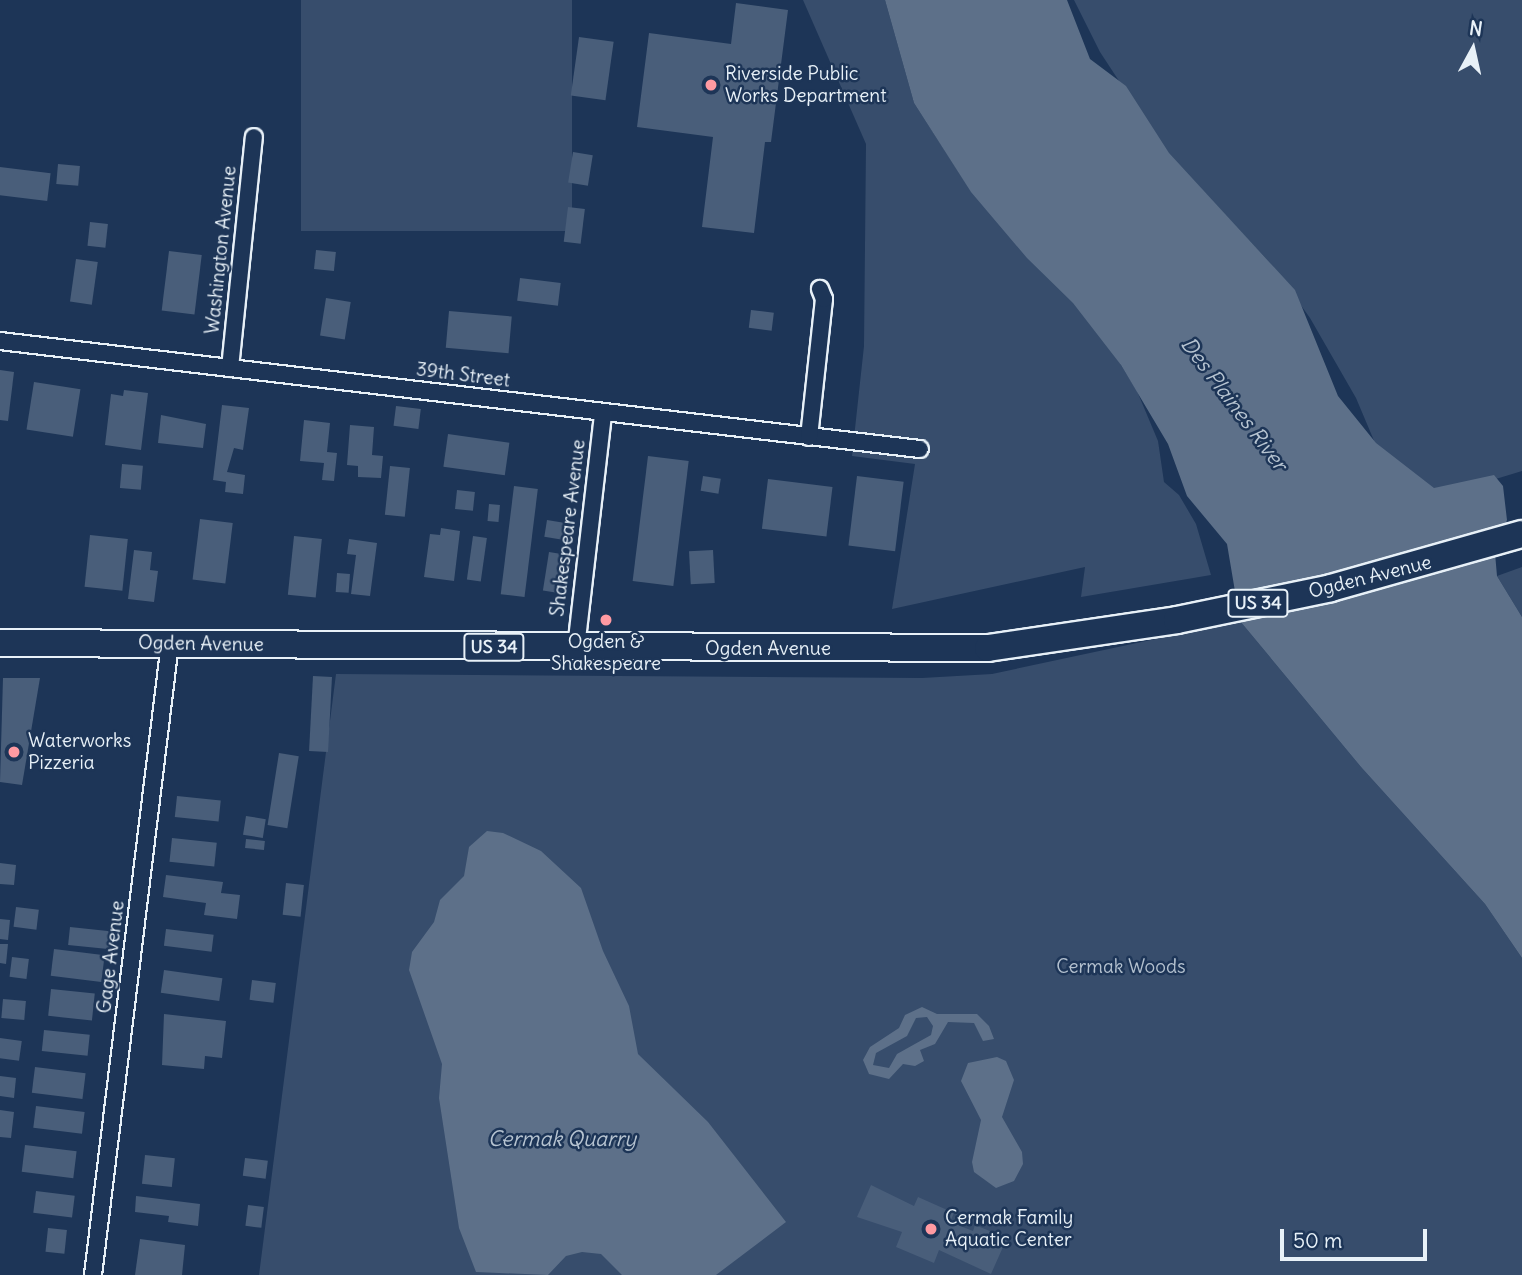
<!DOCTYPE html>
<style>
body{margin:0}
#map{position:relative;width:1522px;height:1275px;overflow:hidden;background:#1d3557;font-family:Delius,sans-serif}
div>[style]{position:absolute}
.green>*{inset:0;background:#374d6c;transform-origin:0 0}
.water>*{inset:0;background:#5d7089}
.building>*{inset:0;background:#495e7a;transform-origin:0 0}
.roads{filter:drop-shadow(2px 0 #e8f1f8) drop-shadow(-2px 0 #e8f1f8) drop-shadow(0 2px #e8f1f8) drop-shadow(0 -2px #e8f1f8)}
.street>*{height:16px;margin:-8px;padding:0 8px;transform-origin:8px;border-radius:8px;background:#1d3557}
.primary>*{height:26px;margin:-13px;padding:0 13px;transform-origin:13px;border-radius:13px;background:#1d3557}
.dots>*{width:19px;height:19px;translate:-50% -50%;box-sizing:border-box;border:4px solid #1d3557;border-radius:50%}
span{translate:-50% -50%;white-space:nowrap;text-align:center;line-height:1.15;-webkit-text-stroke:5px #1d3557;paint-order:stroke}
.shield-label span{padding:2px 5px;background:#1d3557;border:2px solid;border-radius:5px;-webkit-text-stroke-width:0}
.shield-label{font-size:18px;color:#e8f1f8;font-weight:700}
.poi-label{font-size:19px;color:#e8f1f8}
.left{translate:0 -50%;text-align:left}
.street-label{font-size:19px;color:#e8f1f8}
.park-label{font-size:19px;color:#b3c0ce}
.water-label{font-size:21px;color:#b7c4d1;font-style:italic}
.north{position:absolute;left:1438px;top:14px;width:70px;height:70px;-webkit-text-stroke:5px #1d3557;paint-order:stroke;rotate:8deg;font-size:19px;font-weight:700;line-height:28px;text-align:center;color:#e8f1f8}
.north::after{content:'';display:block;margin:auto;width:24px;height:32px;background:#e8f1f8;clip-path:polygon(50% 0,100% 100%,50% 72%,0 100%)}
.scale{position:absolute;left:1280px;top:1229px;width:147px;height:32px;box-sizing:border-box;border:4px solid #e8f1f8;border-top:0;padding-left:9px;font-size:21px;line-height:24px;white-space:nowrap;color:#e8f1f8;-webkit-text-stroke:5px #1d3557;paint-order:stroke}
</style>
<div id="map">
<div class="green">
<div style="left:301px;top:0;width:271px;height:231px"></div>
<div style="clip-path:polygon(803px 0,885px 0,914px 103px,971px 191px,1002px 207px,1062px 269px,1137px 391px,1158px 441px,1164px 482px,1179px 495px,1196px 524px,1211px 575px,1081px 597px,1085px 567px,892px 609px,915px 464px,852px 456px,864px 346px,866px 144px)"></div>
<div style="clip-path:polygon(1074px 0,1522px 0,1522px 471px,1427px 500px,1375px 443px,1356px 398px,1310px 318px,1272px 265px,1163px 148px,1100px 52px)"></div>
<div style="clip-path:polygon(1522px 567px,1522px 617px,1497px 576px)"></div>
<div style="clip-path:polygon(1240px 621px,1361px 767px,1485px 904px,1522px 958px,1522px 1275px,259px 1275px,336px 674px,922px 678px,992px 674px)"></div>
</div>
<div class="water">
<div style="clip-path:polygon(885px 0,1067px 0,1090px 59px,1126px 86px,1169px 153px,1295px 290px,1338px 396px,1376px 443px,1434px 488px,1494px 475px,1503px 486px,1507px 520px,1495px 553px,1497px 576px,1522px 617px,1522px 958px,1485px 904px,1361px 767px,1240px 621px,1227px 544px,1187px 496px,1168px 444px,1121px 365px,1073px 303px,1027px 258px,971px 192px,914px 103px)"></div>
<div style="clip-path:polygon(487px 831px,503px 833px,541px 851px,581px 888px,603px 951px,629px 1006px,638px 1054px,708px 1122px,786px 1222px,716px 1275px,622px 1275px,601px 1254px,582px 1252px,566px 1256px,548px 1275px,476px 1272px,459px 1228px,439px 1098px,442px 1064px,409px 970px,412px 952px,434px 922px,440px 900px,464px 876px,469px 847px)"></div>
<div style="clip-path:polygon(evenodd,922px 1007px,937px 1014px,977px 1014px,989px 1026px,994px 1039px,983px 1041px,974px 1023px,948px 1022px,935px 1044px,920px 1050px,924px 1061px,915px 1066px,903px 1064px,889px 1079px,869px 1074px,863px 1060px,870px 1047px,899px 1028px,905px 1015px,922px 1007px,927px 1017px,933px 1026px,931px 1035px,897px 1054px,889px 1068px,873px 1065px,876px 1053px,907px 1036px,916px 1018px,927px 1017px)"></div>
<div style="clip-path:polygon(997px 1057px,1006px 1061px,1014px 1080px,1002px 1117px,1022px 1152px,1023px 1164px,1014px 1181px,996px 1188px,974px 1172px,972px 1162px,981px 1120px,961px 1081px,968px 1063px)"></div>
</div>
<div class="building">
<div style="clip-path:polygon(736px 3px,788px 10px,771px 142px,765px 142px,754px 233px,702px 227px,713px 137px,637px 127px,649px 33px,731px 44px)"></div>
<div style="left:579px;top:37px;width:35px;height:59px;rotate:8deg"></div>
<div style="left:573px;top:152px;width:20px;height:31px;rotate:9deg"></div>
<div style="left:58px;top:164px;width:22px;height:20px;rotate:5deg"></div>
<div style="left:0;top:167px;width:51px;height:28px;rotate:7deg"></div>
<div style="left:568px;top:207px;width:17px;height:35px;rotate:7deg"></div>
<div style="left:90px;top:222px;width:18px;height:24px;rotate:6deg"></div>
<div style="left:316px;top:250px;width:20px;height:19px;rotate:6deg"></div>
<div style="left:169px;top:251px;width:33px;height:60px;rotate:7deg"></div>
<div style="left:76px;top:259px;width:22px;height:43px;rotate:8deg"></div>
<div style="left:520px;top:278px;width:41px;height:23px;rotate:7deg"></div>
<div style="left:326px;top:298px;width:25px;height:38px;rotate:9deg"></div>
<div style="left:751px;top:310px;width:23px;height:18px;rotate:7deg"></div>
<div style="left:449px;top:311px;width:63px;height:37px;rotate:5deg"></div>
<div style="clip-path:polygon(0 370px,14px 372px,8px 421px,0 420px)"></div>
<div style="left:34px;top:382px;width:47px;height:48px;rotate:9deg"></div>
<div style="clip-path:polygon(124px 390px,148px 393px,141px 450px,105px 445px,111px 394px,123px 396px)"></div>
<div style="clip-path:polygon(222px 405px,249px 408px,243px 450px,234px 448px,227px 472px,245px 475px,243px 494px,225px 492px,226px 482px,213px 480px)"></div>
<div style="left:396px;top:406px;width:25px;height:20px;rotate:7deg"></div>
<div style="clip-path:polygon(161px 415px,206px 424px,203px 448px,158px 443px)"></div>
<div style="clip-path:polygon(304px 420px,330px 423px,327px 452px,337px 453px,334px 481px,322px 480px,324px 463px,300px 461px)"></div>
<div style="clip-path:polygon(350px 425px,374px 427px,372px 455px,383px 456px,381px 478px,358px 477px,358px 466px,347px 465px)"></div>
<div style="left:448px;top:434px;width:62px;height:33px;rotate:8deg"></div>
<div style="left:648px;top:456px;width:41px;height:126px;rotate:7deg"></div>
<div style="left:122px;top:464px;width:21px;height:24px;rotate:5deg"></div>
<div style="left:390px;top:466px;width:20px;height:49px;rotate:6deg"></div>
<div style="left:703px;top:476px;width:18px;height:15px;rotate:9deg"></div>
<div style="left:857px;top:476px;width:47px;height:70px;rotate:7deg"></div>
<div style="left:768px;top:479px;width:65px;height:50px;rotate:7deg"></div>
<div style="left:514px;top:486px;width:24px;height:109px;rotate:7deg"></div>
<div style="left:457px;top:490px;width:18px;height:19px;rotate:6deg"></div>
<div style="left:489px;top:504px;width:11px;height:17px;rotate:5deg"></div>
<div style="left:200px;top:519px;width:33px;height:61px;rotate:7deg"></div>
<div style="left:547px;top:520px;width:20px;height:17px;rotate:9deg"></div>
<div style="clip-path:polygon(441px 528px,460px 531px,454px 581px,424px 577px,430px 534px,440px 535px)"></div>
<div style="left:90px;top:535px;width:38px;height:52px;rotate:6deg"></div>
<div style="left:294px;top:536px;width:28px;height:59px;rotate:6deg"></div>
<div style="left:473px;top:536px;width:14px;height:44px;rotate:8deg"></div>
<div style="clip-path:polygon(349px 539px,377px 543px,370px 596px,351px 594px,356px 555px,347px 554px)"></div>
<div style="clip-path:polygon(134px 550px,152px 552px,150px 570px,158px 571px,154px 602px,128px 599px)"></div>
<div style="left:713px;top:550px;width:33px;height:24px;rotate:87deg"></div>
<div style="left:549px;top:552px;width:19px;height:39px;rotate:9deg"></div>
<div style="left:337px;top:573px;width:13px;height:19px;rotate:4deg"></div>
<div style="left:313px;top:676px;width:19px;height:75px;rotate:3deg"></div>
<div style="clip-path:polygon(3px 678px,40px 678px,22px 785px,0 782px)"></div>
<div style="left:279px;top:753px;width:20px;height:73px;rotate:9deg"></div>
<div style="left:177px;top:796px;width:44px;height:21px;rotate:6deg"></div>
<div style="left:246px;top:816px;width:20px;height:19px;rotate:9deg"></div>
<div style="left:172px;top:838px;width:45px;height:24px;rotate:6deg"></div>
<div style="left:246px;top:839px;width:19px;height:9px;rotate:6deg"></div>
<div style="clip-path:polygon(0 863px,16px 865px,14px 885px,0 884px)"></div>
<div style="clip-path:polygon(166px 875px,223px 882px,221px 893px,240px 895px,237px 919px,204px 915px,206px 903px,163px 897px)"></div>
<div style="left:286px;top:883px;width:18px;height:32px;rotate:6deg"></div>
<div style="left:16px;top:907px;width:23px;height:20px;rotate:7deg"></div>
<div style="clip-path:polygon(0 919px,10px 920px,8px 940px,0 939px)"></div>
<div style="left:70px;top:927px;width:45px;height:18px;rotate:6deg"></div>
<div style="left:166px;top:929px;width:48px;height:17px;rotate:7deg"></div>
<div style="clip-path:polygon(0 944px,8px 944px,6px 964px,0 963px)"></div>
<div style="left:54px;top:949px;width:51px;height:27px;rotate:7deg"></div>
<div style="left:12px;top:957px;width:17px;height:20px;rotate:7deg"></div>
<div style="left:164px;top:970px;width:59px;height:23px;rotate:8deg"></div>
<div style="left:252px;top:980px;width:24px;height:20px;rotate:7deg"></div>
<div style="left:51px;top:989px;width:44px;height:27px;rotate:6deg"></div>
<div style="left:3px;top:999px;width:23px;height:19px;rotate:5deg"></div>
<div style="clip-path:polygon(164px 1014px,226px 1021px,222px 1058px,205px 1056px,204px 1069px,162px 1065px)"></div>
<div style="left:44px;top:1030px;width:46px;height:21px;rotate:6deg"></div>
<div style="left:0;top:1038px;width:22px;height:20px;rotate:8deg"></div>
<div style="left:35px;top:1067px;width:51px;height:26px;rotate:7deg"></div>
<div style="clip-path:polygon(0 1076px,16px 1078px,14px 1098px,0 1096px)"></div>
<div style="left:36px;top:1106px;width:49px;height:22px;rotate:7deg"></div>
<div style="clip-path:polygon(0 1110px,14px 1112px,11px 1138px,0 1137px)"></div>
<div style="left:25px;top:1145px;width:52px;height:27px;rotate:7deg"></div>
<div style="left:145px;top:1155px;width:30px;height:29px;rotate:6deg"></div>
<div style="left:245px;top:1158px;width:23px;height:18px;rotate:7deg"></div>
<div style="clip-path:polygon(871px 1185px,914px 1206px,918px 1197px,954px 1213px,950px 1222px,973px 1231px,975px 1225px,1007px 1238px,991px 1274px,939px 1250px,934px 1263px,896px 1247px,902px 1232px,857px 1217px)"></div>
<div style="left:36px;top:1191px;width:39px;height:22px;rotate:7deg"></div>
<div style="clip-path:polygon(136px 1196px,200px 1204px,198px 1226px,168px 1222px,169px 1216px,135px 1212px)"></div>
<div style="left:248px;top:1205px;width:16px;height:21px;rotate:7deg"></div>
<div style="left:48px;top:1228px;width:19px;height:24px;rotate:6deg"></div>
<div style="clip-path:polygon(140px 1239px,185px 1245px,182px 1275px,135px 1275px)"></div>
</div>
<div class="roads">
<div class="street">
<div style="left:0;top:341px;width:926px;rotate:6.7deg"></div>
<div style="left:230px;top:368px;width:232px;rotate:-84.1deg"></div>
<div style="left:809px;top:437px;width:139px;rotate:-83.8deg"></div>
<div style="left:824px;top:299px;width:11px;rotate:-112deg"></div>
<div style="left:576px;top:648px;width:237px;rotate:-83.4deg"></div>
<div style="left:93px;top:1275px;width:637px;rotate:-83.05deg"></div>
</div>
<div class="primary">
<div style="left:0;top:643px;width:988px;rotate:0.29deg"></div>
<div style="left:988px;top:648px;width:191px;rotate:-8.4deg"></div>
<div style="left:1177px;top:620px;width:157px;rotate:-11.7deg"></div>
<div style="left:1331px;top:588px;width:198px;rotate:-15.8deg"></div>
</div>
</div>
<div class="dots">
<div style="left:711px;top:85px;background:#ff9aa2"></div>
<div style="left:606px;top:620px;background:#ff9aa2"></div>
<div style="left:14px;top:752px;background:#ff9aa2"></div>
<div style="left:931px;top:1229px;background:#ff9aa2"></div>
</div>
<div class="shield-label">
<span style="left:1258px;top:603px">US 34</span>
<span style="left:494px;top:647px">US 34</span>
</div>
<div class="poi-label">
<span class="left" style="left:725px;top:85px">Riverside Public<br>Works Department</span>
<span style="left:606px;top:653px">Ogden &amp;<br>Shakespeare</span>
<span class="left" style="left:28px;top:752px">Waterworks<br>Pizzeria</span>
<span class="left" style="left:945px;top:1229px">Cermak Family<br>Aquatic Center</span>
</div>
<div class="street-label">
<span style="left:221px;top:250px;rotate:-84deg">Washington Avenue</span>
<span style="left:463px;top:375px;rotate:7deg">39th Street</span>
<span style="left:568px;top:528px;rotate:-83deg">Shakespeare Avenue</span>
<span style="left:1370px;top:577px;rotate:-14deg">Ogden Avenue</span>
<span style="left:201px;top:644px;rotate:1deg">Ogden Avenue</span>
<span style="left:768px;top:649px">Ogden Avenue</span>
<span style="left:111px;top:957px;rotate:-83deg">Gage Avenue</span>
</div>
<div class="park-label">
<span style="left:1121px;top:967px">Cermak Woods</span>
</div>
<div class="water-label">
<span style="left:1234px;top:404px;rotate:53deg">Des Plaines River</span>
<span style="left:562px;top:1139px">Cermak Quarry</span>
</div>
<div class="north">N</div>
<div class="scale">50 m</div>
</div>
